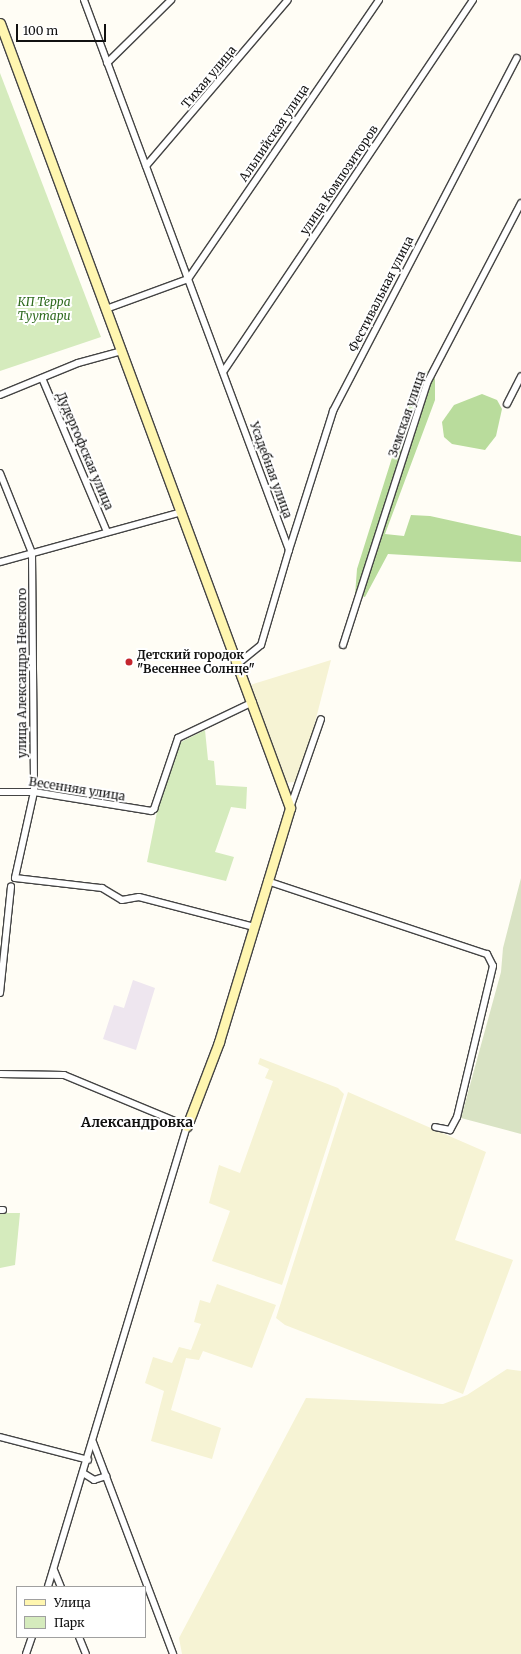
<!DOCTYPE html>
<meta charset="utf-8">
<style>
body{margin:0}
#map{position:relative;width:521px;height:1654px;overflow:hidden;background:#fffdf5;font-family:Merriweather,serif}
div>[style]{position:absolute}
.industrial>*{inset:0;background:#eee6ef}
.farmland>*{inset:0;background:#f6f3d4}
.green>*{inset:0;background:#d5ebbd}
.forest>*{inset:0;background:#b9dc9c}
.cemetery>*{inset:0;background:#d9e3c4}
.roads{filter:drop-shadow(1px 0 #444) drop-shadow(-1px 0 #444) drop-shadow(0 1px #444) drop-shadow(0 -1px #444)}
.street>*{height:6px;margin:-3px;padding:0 3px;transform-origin:3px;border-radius:3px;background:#fff}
.secondary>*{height:9px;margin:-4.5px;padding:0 4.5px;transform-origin:4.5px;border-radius:4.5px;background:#fff6b0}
.dots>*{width:11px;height:11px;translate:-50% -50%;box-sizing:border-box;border:2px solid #fff;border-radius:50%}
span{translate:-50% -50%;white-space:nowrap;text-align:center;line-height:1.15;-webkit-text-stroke:4px #fff;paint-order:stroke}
.street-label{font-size:12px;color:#111}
.park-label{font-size:12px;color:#2f6b1f;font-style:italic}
.poi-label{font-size:12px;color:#111;font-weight:700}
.left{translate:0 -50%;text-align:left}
.quarter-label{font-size:14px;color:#111;font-weight:700}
.legend{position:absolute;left:16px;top:1586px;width:130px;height:52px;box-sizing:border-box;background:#fff;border:1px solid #a0a0a0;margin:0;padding:5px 7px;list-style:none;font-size:12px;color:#111}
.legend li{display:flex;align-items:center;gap:8px;height:20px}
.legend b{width:20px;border:1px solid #a0a0a0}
.scale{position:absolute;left:16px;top:24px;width:90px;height:18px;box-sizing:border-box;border:2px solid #111;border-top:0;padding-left:5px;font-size:12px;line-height:14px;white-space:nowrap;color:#111;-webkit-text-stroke:3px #fff;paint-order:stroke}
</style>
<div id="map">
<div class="industrial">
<div style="clip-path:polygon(133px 980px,155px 988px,136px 1050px,103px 1039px,114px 1005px,124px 1008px)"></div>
</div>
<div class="farmland">
<div style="clip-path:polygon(331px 660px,300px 781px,286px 783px,250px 685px)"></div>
<div style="clip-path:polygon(260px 1058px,338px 1088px,344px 1094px,282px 1285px,212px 1261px,230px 1211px,209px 1203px,219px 1165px,240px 1173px,273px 1081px,265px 1078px,269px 1069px,258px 1064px)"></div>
<div style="clip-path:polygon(348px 1092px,486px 1152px,455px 1240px,513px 1260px,463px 1394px,285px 1325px,276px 1318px)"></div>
<div style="clip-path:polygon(217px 1284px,276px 1305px,252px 1368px,203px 1351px,199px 1360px,186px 1358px,171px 1410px,221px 1428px,212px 1459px,151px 1441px,164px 1391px,145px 1383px,153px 1357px,172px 1363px,179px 1347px,191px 1350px,201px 1324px,194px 1322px,200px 1300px,210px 1303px)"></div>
<div style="clip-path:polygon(507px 1369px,521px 1371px,521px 1654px,182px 1654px,179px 1638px,306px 1398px,443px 1404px,467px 1395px)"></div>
</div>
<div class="green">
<div style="clip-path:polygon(0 73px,101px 337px,0 371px)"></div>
<div style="clip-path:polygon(205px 730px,208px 760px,214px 761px,216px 785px,247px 787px,246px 809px,231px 807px,215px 852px,234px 857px,226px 881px,147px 862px,157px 812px,179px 743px)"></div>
<div style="clip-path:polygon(0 1213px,20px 1213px,15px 1265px,0 1268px)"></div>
</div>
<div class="forest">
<div style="clip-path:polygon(423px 371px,431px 372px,435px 379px,435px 400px,385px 534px,404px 536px,411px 515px,430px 516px,521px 536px,521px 562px,388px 554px,365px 597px,355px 595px,357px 569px,407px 410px)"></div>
<div style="clip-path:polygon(482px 394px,497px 400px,502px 409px,496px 436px,485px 450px,452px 444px,444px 437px,442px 422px,454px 405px)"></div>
</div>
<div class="cemetery">
<div style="clip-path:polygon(521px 878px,521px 1134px,461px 1118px,501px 972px,503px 948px)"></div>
</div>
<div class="roads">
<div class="street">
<div style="left:84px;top:0;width:587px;rotate:69.56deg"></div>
<div style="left:289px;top:550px;width:99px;rotate:106.4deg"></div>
<div style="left:261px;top:645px;width:28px;rotate:141deg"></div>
<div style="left:107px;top:63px;width:90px;rotate:-44.5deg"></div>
<div style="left:146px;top:166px;width:218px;rotate:-49.5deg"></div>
<div style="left:188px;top:279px;width:338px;rotate:-55.6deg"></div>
<div style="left:106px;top:309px;width:87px;rotate:-20.1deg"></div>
<div style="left:223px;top:372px;width:448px;rotate:-56.1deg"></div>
<div style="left:42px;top:378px;width:167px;rotate:67.1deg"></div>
<div style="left:0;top:395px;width:84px;rotate:-22.3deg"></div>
<div style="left:78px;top:363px;width:46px;rotate:-15.3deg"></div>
<div style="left:507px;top:404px;width:31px;rotate:-63deg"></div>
<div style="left:0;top:473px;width:86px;rotate:68.2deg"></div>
<div style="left:32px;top:553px;width:239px;rotate:89.5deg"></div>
<div style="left:34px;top:792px;width:88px;rotate:102.5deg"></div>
<div style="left:15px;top:878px;width:88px;rotate:6.6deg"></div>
<div style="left:102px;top:888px;width:23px;rotate:31deg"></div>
<div style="left:122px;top:900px;width:17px;rotate:-10deg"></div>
<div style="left:139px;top:897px;width:119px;rotate:14.6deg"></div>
<div style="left:289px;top:550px;width:146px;rotate:-72.4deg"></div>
<div style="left:333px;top:411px;width:398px;rotate:-62.5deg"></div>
<div style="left:0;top:562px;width:188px;rotate:-15.4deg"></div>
<div style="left:343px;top:645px;width:275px;rotate:-72.2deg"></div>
<div style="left:427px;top:383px;width:203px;rotate:-62.4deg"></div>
<div style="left:0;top:792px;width:34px"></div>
<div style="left:34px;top:792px;width:119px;rotate:9.2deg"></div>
<div style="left:151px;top:811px;width:4px;rotate:-34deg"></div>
<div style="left:154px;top:809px;width:75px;rotate:-71.3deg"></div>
<div style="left:178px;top:738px;width:83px;rotate:-25.6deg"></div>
<div style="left:290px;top:808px;width:94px;rotate:-70.8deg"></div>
<div style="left:267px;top:881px;width:232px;rotate:18.4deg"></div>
<div style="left:487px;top:954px;width:13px;rotate:63deg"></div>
<div style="left:493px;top:966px;width:155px;rotate:103.4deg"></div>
<div style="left:457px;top:1117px;width:15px;rotate:118deg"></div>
<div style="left:450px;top:1130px;width:15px;rotate:-169deg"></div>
<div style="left:0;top:993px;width:107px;rotate:-84.1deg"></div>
<div style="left:0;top:1074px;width:64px;rotate:0.9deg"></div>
<div style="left:64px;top:1075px;width:133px;rotate:22.5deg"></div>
<div style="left:187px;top:1126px;width:481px;rotate:106.8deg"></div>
<div style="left:0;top:1210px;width:3px"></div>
<div style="left:0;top:1437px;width:91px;rotate:14.6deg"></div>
<div style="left:93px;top:1442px;width:227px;rotate:69.3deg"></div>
<div style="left:83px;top:1473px;width:13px;rotate:32deg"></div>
<div style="left:94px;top:1480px;width:13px;rotate:-18deg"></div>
<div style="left:54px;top:1570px;width:18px;rotate:68deg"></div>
<div style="left:79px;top:1637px;width:18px;rotate:68deg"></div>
<div style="left:26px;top:1654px;width:18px;rotate:-71deg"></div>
</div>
<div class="secondary">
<div style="left:0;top:23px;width:837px;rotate:69.72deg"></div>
<div style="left:290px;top:808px;width:245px;rotate:106.9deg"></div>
<div style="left:219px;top:1042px;width:90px;rotate:110.9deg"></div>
</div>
</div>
<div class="dots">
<div style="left:129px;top:662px;background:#c4262e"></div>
</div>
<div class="street-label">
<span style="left:209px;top:77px;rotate:-50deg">Тихая улица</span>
<span style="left:274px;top:133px;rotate:-56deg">Альпийская улица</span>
<span style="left:339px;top:180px;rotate:-56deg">улица Композиторов</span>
<span style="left:381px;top:294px;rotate:-63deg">Фестивальная улица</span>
<span style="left:407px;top:414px;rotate:-71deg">Земская улица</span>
<span style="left:85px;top:451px;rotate:67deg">Дудергофская улица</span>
<span style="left:271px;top:470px;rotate:70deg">Усадебная улица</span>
<span style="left:22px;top:673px;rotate:-90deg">улица Александра Невского</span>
<span style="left:77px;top:789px;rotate:9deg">Весенняя улица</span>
</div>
<div class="park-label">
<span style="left:44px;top:309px">КП Терра<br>Туутари</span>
</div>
<div class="poi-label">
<span class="left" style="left:137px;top:662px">Детский городок<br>"Весеннее Солнце"</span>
</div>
<div class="quarter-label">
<span style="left:137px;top:1122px">Александровка</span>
</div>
<ul class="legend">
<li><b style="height:5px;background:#fff6b0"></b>Улица</li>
<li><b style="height:11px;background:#d5ebbd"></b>Парк</li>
</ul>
<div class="scale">100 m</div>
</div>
